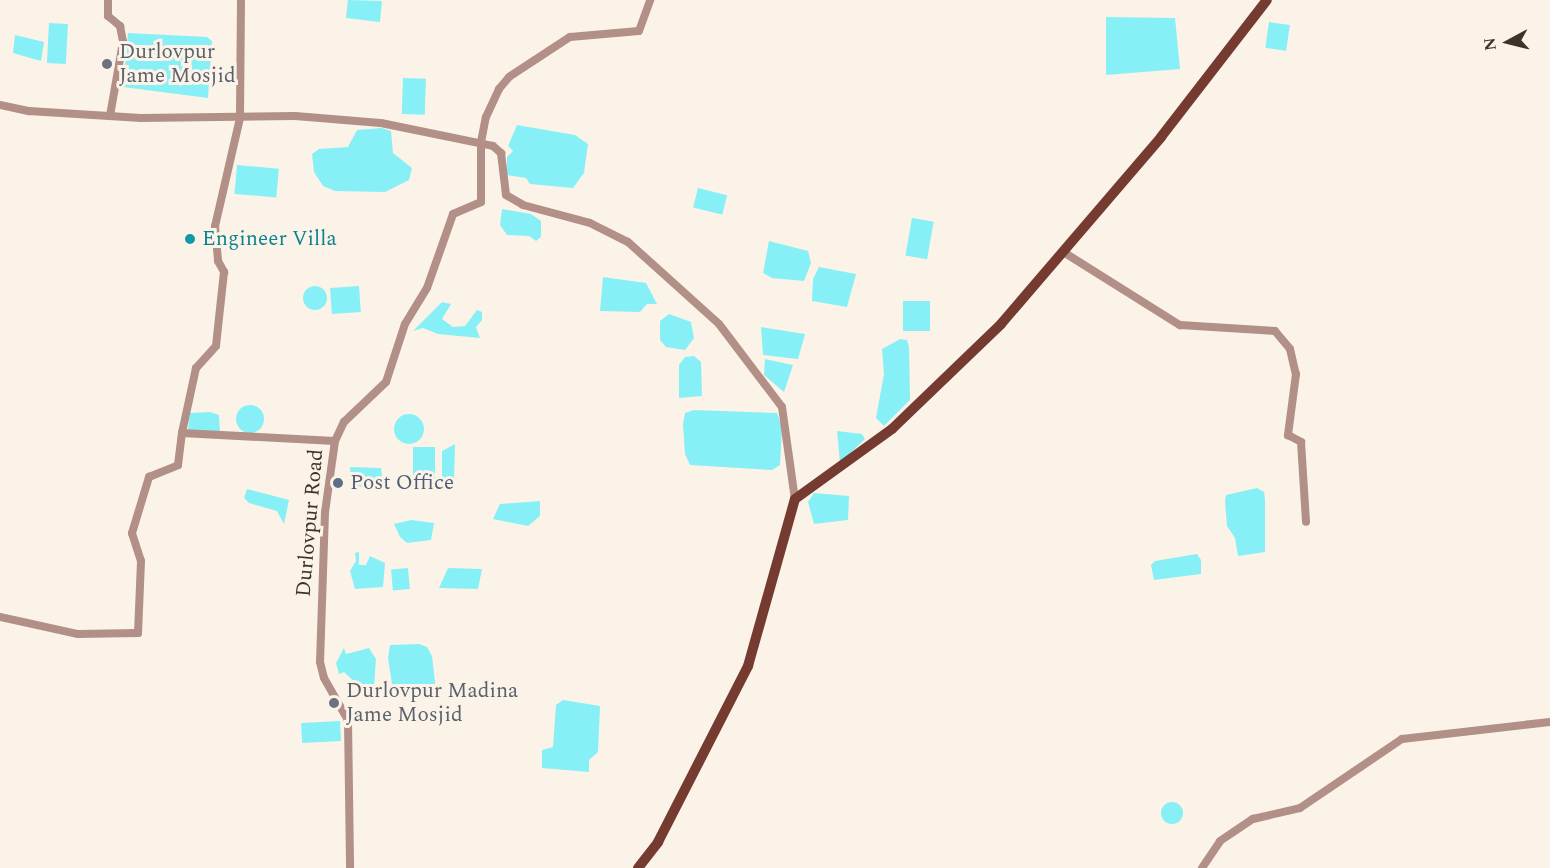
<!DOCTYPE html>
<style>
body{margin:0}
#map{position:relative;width:1550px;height:868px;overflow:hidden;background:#fbf3e7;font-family:Spectral,serif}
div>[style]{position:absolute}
.water>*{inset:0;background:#87f0f6;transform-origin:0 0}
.round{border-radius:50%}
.minor>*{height:8px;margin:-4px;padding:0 4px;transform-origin:4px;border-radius:4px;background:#b28f87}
.major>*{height:10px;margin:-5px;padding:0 5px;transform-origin:5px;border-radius:5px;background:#753b31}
.dots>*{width:16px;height:16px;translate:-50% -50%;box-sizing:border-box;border:3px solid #fbf3e7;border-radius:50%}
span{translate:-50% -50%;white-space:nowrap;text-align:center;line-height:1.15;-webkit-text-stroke:6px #fbf3e7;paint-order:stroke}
.worship-label{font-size:21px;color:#5b616d}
.left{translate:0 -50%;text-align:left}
.culture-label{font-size:21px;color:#0d838f}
.service-label{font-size:21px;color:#4e5e75}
.street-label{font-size:21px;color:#3c3428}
.north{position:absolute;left:1478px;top:12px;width:60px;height:60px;-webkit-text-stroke:4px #fbf3e7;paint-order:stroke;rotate:263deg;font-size:16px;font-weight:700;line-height:24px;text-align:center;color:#3c3428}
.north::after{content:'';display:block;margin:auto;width:21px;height:27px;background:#3c3428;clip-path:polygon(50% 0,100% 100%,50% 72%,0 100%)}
</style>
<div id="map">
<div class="water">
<div style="clip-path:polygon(348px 0,382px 1px,380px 22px,346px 18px)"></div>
<div style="clip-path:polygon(1106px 17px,1175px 18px,1180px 69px,1106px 75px)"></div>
<div style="left:1269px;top:22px;width:21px;height:26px;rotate:8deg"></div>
<div style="left:49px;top:23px;width:19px;height:40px;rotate:3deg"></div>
<div style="clip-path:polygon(128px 33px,207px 37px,212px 41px,208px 98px,123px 87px)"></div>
<div style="clip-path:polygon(15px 35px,44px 42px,41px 61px,13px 53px)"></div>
<div style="left:403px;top:78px;width:23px;height:36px;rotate:2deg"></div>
<div style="clip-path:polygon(517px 125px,575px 135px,588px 144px,584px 173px,573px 188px,530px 184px,526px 178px,507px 175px,507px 157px,513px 151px,508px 146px)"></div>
<div style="clip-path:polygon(382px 128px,391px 131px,393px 153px,412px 168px,409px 180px,385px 192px,335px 191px,323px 186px,314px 172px,312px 154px,319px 149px,348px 147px,357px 130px)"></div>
<div style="left:237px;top:165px;width:42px;height:29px;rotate:5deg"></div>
<div style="left:698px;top:188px;width:30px;height:20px;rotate:14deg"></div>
<div style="clip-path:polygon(502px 209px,531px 214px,541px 221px,541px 237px,536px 241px,529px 236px,507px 235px,500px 225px)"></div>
<div style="left:912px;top:218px;width:22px;height:38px;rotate:10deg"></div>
<div style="clip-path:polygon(769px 241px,808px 251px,811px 263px,804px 281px,772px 278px,763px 273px)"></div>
<div style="clip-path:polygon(819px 267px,856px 274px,847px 307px,812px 301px,813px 279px)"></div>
<div style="clip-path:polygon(603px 277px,646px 283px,657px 304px,647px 304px,640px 312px,600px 311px)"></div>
<div style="left:359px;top:286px;width:26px;height:29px;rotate:86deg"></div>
<div class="round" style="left:303px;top:286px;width:24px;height:24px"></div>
<div style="left:930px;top:301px;width:30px;height:27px;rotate:90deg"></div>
<div style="clip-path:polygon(442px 302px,451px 304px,442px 319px,453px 327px,465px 326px,477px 310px,482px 312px,482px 320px,476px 327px,480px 338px,438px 334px,423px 328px,413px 331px)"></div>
<div style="clip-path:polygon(669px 314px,691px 322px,694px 338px,685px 350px,666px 347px,660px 340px,660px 321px)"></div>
<div style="clip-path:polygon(761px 327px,805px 334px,798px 359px,763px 355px)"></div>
<div style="clip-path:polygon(900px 339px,907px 340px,909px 347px,910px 400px,884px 426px,876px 418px,884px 374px,882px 349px)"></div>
<div style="clip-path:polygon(694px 356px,701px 362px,702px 396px,679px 398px,679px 365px,685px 357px)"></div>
<div style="clip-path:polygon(765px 359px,793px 365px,784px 392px,764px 375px)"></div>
<div class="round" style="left:236px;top:405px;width:28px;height:28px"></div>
<div style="clip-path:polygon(694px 410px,777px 413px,782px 428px,780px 465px,772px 470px,690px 465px,685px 454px,683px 424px,685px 413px)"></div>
<div style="clip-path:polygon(210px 412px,219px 415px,220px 433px,188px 430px,190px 413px)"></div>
<div class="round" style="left:394px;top:414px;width:30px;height:30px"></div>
<div style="clip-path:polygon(837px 431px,862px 434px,865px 439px,840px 463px)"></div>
<div style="clip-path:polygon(455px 444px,454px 481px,442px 481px,442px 451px)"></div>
<div style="left:413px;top:447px;width:22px;height:38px"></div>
<div style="clip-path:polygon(350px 467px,381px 468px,383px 486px,376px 489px,351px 485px)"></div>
<div style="clip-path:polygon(1257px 488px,1264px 492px,1265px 499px,1265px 552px,1238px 556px,1235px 538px,1227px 526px,1225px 501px,1226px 495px)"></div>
<div style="clip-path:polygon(247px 489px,289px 500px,284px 524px,277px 511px,249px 503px,244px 498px)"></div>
<div style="clip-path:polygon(814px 493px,849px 496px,848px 520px,814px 524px,808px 502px)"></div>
<div style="clip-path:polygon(540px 501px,540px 516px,528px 526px,493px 519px,500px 504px)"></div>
<div style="clip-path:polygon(411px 520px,434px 523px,431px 540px,407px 543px,400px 537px,394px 524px)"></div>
<div style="clip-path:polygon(359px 552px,359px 565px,366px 565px,370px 556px,385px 563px,383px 587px,355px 589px,350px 571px,356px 561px,355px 553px)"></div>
<div style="clip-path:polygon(1197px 554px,1201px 560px,1201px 574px,1154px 580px,1151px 565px,1155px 561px)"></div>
<div style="left:408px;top:568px;width:21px;height:17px;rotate:85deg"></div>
<div style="clip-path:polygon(448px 568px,482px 569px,478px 589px,439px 588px)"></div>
<div style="clip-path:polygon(419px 644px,427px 647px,432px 656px,436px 691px,394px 697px,388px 658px,390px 645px)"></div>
<div style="clip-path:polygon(344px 648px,346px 654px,369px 648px,376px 659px,374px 687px,362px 689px,344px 672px,339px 674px,336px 663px)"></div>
<div style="clip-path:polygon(563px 700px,600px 706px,598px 752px,589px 760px,589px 772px,542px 768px,542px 750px,553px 747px,556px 705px)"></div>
<div style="left:340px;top:721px;width:20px;height:39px;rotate:87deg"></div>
<div class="round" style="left:1161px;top:802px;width:22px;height:22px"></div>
</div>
<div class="minor">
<div style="left:108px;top:0;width:16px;rotate:90deg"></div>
<div style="left:108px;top:16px;width:16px;rotate:40deg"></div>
<div style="left:120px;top:26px;width:16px;rotate:79deg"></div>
<div style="left:123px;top:42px;width:75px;rotate:100deg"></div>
<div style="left:241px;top:0;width:118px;rotate:90.5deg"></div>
<div style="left:240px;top:118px;width:111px;rotate:103deg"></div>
<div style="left:215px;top:226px;width:35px;rotate:85deg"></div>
<div style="left:218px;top:261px;width:13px;rotate:61deg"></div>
<div style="left:224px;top:272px;width:74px;rotate:96.2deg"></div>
<div style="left:216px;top:346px;width:30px;rotate:132deg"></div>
<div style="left:196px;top:368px;width:66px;rotate:102.2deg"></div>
<div style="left:182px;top:433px;width:153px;rotate:3deg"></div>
<div style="left:335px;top:441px;width:72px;rotate:98deg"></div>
<div style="left:325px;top:512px;width:150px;rotate:91.9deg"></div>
<div style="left:320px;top:662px;width:16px;rotate:76deg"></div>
<div style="left:324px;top:678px;width:48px;rotate:60.3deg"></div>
<div style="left:348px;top:720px;width:148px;rotate:89.2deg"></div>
<div style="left:0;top:105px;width:30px;rotate:12deg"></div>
<div style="left:29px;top:111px;width:112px;rotate:3.6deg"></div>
<div style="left:141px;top:118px;width:154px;rotate:-0.7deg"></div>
<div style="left:295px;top:116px;width:86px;rotate:4.7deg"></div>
<div style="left:381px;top:123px;width:114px;rotate:11.6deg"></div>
<div style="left:493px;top:146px;width:11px;rotate:41deg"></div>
<div style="left:501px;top:153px;width:42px;rotate:83.2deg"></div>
<div style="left:506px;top:195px;width:20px;rotate:30deg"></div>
<div style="left:523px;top:205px;width:69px;rotate:15deg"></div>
<div style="left:590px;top:223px;width:42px;rotate:26.6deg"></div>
<div style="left:628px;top:242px;width:122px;rotate:42deg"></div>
<div style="left:719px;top:324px;width:104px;rotate:52.8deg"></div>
<div style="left:782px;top:407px;width:93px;rotate:82deg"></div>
<div style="left:1065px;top:253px;width:136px;rotate:32.1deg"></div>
<div style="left:1180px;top:325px;width:95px;rotate:3.6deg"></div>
<div style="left:1275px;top:331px;width:23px;rotate:50deg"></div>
<div style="left:1290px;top:349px;width:26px;rotate:77deg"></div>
<div style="left:1296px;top:374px;width:62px;rotate:97.5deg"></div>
<div style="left:1288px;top:435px;width:15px;rotate:28deg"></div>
<div style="left:1301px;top:442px;width:80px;rotate:86.4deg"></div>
<div style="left:335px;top:441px;width:21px;rotate:-65deg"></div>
<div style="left:344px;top:422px;width:58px;rotate:-43.6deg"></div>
<div style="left:386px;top:382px;width:61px;rotate:-71.9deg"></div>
<div style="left:405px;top:324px;width:42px;rotate:-58.6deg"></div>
<div style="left:427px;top:288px;width:78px;rotate:-70.6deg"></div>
<div style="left:453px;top:214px;width:30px;rotate:-23deg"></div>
<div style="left:481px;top:202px;width:60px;rotate:-90deg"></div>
<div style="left:481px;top:142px;width:25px;rotate:-79deg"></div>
<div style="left:486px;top:117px;width:31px;rotate:-65deg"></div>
<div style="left:499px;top:89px;width:16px;rotate:-50deg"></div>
<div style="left:509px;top:77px;width:73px;rotate:-33.3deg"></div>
<div style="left:570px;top:37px;width:69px;rotate:-5deg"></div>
<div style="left:639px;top:31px;width:33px;rotate:-70deg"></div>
<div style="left:0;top:617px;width:80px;rotate:12.3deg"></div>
<div style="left:78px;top:634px;width:60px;rotate:-1deg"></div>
<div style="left:138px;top:633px;width:72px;rotate:-87.6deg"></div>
<div style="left:141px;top:561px;width:29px;rotate:-108deg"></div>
<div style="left:132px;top:533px;width:59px;rotate:-73.1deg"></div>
<div style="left:149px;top:477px;width:31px;rotate:-22deg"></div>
<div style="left:178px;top:465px;width:32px;rotate:-83deg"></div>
<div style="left:1202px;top:868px;width:32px;rotate:-56deg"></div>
<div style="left:1220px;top:841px;width:40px;rotate:-34deg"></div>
<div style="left:1253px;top:819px;width:48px;rotate:-13.2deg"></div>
<div style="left:1300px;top:808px;width:123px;rotate:-34.1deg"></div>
<div style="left:1402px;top:739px;width:149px;rotate:-6.6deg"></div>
</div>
<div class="major">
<div style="left:638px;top:868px;width:33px;rotate:-52deg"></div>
<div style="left:658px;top:842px;width:198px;rotate:-62.9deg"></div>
<div style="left:748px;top:666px;width:173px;rotate:-74.3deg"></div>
<div style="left:795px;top:499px;width:120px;rotate:-35.8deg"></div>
<div style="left:892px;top:429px;width:151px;rotate:-43.9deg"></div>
<div style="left:1001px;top:324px;width:246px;rotate:-49.4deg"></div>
<div style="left:1161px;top:137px;width:173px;rotate:-52.3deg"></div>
</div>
<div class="dots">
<div style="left:107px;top:64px;background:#6b7280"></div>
<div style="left:190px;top:239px;background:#0f9aa8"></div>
<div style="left:338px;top:483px;background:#5c6f8a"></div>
<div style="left:334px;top:703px;background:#6b7280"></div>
</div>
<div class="worship-label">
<span class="left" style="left:119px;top:64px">Durlovpur<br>Jame Mosjid</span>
<span class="left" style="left:346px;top:703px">Durlovpur Madina<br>Jame Mosjid</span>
</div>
<div class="culture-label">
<span class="left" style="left:202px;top:239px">Engineer Villa</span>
</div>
<div class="service-label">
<span class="left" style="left:350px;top:483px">Post Office</span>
</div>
<div class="street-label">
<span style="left:310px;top:523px;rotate:-85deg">Durlovpur Road</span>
</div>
<div class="north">N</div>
</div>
